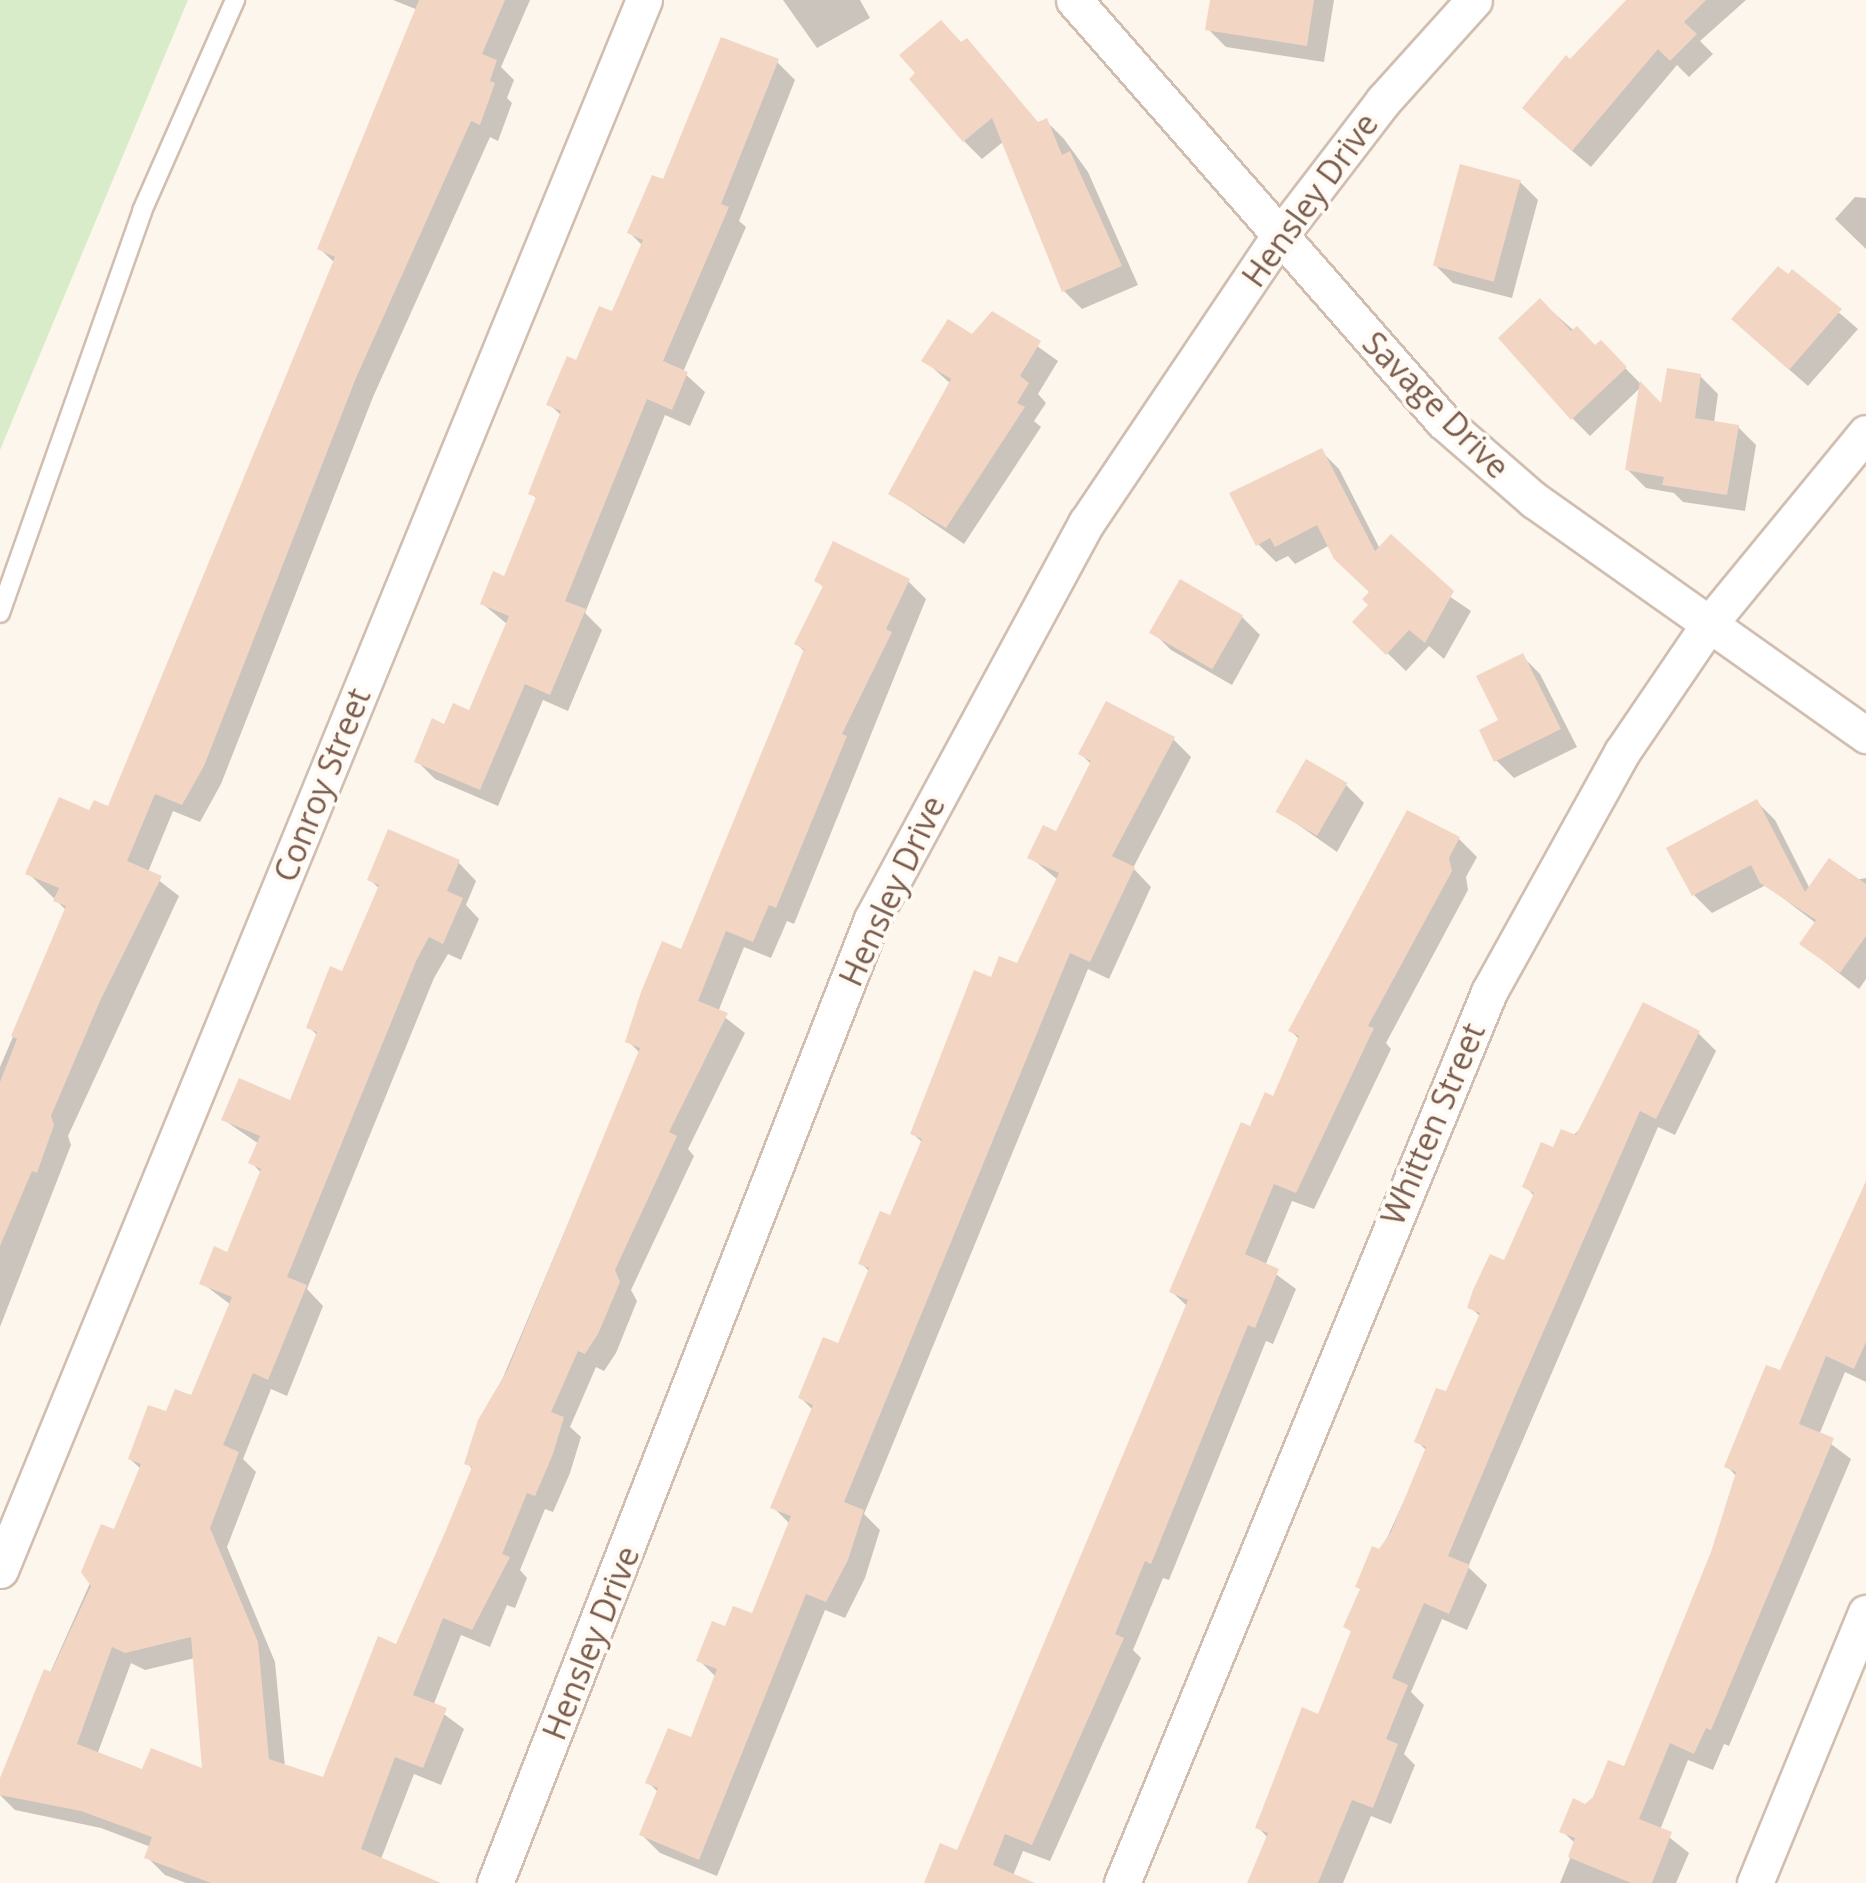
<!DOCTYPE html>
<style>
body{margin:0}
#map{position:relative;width:1866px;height:1883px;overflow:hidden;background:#fdf6ec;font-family:"Open Sans",sans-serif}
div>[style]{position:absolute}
.green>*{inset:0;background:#d8ecc9}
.shadow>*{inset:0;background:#0003}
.building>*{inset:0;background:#f3d5c3;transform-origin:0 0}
.roads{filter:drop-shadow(2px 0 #d1beb0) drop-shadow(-2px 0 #d1beb0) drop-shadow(0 2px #d1beb0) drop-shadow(0 -2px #d1beb0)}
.lane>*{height:18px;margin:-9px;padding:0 9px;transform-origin:9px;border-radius:9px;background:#fff}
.street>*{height:35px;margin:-17.5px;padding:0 17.5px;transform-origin:17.5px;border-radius:17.5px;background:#fff}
span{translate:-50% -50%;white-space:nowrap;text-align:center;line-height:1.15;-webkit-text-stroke:8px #fffaf3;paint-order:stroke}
.street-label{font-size:32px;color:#7a5c4d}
</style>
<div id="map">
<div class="green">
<div style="clip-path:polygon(0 0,188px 0,0 450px)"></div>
</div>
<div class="shadow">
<div style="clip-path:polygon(393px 0,530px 0,501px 67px,514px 80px,507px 98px,512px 103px,498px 141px,490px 137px,373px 397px,221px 784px,200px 822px,173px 811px,148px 872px,179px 896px,68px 1136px,71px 1145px,0 1327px,0 1067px,67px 911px,28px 873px,90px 813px,109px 809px,335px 263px,320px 249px,418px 10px)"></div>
<div style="clip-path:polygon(783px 0,860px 0,870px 18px,817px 48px)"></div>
<div style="clip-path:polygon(1212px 0,1334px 0,1324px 62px,1226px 47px,1208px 29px)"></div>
<div style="clip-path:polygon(1631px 0,1746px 0,1700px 41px,1713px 54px,1689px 77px,1677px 65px,1591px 167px,1543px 126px,1571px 63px)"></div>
<div style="clip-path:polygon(962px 44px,1039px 124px,1046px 121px,1064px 139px,1088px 172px,1138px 285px,1082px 309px,1064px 291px,1004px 141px,982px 159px,964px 141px)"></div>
<div style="clip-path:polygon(777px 62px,795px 80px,739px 221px,746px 227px,683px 372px,705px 392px,690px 426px,665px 415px,585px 613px,602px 630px,568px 711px,543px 700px,498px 806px,435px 779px,417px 761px,446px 727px,471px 714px,508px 625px,483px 604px,506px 579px,538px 500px,531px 493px,562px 416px,549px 404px,613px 315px,643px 246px,630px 233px,664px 182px)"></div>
<div style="clip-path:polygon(1520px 182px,1538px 200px,1512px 298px,1453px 283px,1435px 265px)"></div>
<div style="clip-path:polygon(1855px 197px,1866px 198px,1866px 249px,1835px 219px)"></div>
<div style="clip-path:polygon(1793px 273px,1858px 329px,1808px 386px,1752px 337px)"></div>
<div style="clip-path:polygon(1540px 301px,1595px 349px,1601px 343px,1663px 407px,1700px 376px,1718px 394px,1714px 423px,1738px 427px,1756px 445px,1745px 511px,1683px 502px,1674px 493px,1646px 488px,1628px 470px,1641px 387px,1590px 436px,1572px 418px)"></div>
<div style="clip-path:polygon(992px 314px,1058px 361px,1038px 394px,1046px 403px,1034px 421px,1041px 427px,964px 544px,891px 494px,951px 384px,924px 360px,972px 338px)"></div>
<div style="clip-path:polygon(1321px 451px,1339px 469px,1380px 549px,1471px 611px,1444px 659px,1429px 646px,1406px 671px,1355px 622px,1371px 605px,1372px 592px,1330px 545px,1295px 564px,1288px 556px,1276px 562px,1258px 544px)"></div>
<div style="clip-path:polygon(evenodd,817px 580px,908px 581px,926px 599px,794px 924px,787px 921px,771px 958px,744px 947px,718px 1012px,745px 1033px,688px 1149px,694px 1156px,631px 1290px,637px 1301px,616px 1353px,604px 1371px,596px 1367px,570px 1427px,581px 1437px,570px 1473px,553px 1512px,545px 1509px,520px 1570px,527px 1578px,515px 1608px,507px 1605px,490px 1647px,461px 1635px,433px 1706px,464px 1729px,441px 1785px,414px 1774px,381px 1859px,398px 1883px,186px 1883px,165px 1875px,147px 1857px,151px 1847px,101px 1828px,15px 1810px,0 1795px,0 1785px,141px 1469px,130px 1459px,167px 1414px,192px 1398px,231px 1305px,202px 1283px,228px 1255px,262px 1174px,251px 1162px,259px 1144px,224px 1120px,292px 1104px,318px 1036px,309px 1027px,343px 974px,380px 889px,370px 880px,458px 862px,476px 881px,466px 905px,479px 919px,461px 960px,448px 954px,434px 978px,307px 1289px,323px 1306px,287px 1396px,271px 1389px,243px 1459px,256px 1472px,227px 1547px,275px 1662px,285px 1767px,324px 1780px,398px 1647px,473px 1470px,467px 1463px,640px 1053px,628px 1041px,683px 952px,805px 652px,797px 644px,824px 588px,817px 580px,195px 1658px,205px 1771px,144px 1772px,97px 1755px,131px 1663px,145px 1670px,195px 1658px)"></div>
<div style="clip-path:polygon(1242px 617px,1260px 635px,1232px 685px,1171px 650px,1153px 632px)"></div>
<div style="clip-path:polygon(1522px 656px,1540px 674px,1577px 747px,1514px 778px,1496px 760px)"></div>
<div style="clip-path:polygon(1173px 739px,1191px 757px,1133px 868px,1151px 887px,1109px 979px,1088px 969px,864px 1514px,880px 1530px,865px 1578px,845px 1618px,825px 1610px,717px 1876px,660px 1853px,642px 1835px,659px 1793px,648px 1782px,692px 1740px,717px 1678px,699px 1660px,726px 1629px,753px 1616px,790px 1524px,773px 1507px,814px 1411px,801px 1398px,839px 1347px,870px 1272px,861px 1263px,892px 1218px,923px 1143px,913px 1134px,992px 980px,1018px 966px,1058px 880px,1030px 857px,1057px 834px,1092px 765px,1081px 754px)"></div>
<div style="clip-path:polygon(1346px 785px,1364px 803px,1337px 852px,1280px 812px)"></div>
<div style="clip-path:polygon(1757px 802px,1775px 820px,1810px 889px,1866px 878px,1866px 979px,1859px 989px,1802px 944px,1817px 924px,1766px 885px,1712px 913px,1694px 895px)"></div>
<div style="clip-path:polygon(1408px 814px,1459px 839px,1477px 857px,1466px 877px,1468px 890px,1386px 1043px,1391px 1049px,1314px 1209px,1292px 1201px,1265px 1266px,1296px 1289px,1273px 1344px,1266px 1341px,1169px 1580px,1163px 1578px,1133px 1650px,1141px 1658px,1050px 1861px,1023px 1851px,1010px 1883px,930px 1883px,959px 1853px,1188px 1307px,1172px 1292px,1251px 1129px,1274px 1099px,1300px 1040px,1291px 1031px)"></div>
<div style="clip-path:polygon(1698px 1033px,1716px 1051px,1675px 1135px,1658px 1127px,1468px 1567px,1487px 1585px,1467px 1630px,1442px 1619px,1411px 1692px,1424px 1705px,1404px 1754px,1415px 1765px,1391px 1824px,1371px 1816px,1343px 1883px,1250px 1883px,1268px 1838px,1258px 1827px,1319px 1717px,1353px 1633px,1346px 1627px,1427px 1451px,1417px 1441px,1447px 1395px,1481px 1317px,1470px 1307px,1506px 1263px,1535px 1197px,1525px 1186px,1555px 1150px)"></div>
<div style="clip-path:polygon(1866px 1190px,1866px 1382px,1845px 1372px,1819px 1435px,1851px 1459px,1729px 1746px,1724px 1744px,1713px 1770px,1688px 1760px,1660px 1830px,1689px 1853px,1676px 1883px,1560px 1883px,1576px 1844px,1562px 1831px,1625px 1769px,1713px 1553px,1737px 1477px,1727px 1466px,1781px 1373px)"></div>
</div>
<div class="building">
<div style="clip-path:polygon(419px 0,505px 0,482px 54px,497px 60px,490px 81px,495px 83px,480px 125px,471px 121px,356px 378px,204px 766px,182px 805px,155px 794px,127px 861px,162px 876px,100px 1001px,51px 1116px,54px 1125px,37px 1173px,32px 1171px,0 1246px,0 1082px,17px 1039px,11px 1036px,66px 906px,53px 901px,59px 888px,25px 874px,59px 797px,89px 810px,94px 800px,108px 806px,335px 257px,317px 249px)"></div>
<div style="clip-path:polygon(1210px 0,1314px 0,1307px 46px,1205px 30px)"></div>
<div style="clip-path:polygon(1626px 0,1706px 0,1684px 22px,1697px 34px,1670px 61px,1658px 49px,1572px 151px,1522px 108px,1566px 55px,1570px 59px)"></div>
<div style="clip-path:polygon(941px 20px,961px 42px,967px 38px,1038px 122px,1047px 118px,1062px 155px,1070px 151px,1122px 266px,1062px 292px,992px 118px,963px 142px,909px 79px,915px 73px,899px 55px)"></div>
<div style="clip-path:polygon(721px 37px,779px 59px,721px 204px,729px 207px,663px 361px,688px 372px,672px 410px,647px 399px,565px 601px,586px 609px,550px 695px,525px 684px,480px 790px,414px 762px,432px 718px,444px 724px,453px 703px,469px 710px,509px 616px,480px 604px,493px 571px,504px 576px,536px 497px,528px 494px,561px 411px,546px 405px,567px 356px,576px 360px,599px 306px,612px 311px,643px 240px,627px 233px,652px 175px,663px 179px)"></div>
<div style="left:1460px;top:164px;width:63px;height:105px;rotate:15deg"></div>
<div style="clip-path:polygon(1778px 266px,1788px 274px,1792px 269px,1842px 309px,1789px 370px,1731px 319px)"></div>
<div style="clip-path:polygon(1540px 298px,1571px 331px,1577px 326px,1595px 345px,1601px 340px,1627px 367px,1571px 420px,1498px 338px)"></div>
<div style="clip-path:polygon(992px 311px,1041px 341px,1020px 376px,1029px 383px,1017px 403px,1025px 407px,946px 528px,888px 494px,951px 379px,921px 361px,948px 319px,972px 334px)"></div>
<div style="clip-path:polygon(1667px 368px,1701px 374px,1695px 418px,1739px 425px,1727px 495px,1662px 485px,1664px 477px,1625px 470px,1640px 381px,1661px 403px)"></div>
<div style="clip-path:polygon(1322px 448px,1375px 551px,1391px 534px,1454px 591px,1425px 643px,1409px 630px,1386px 655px,1352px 622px,1368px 605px,1362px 599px,1369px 592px,1334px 559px,1317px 525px,1275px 547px,1270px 538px,1256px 546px,1229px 493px)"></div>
<div style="clip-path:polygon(evenodd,833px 541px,910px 579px,886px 629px,892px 632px,842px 734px,847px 736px,776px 908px,769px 905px,753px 942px,726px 931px,698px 1001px,728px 1013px,669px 1132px,677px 1136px,615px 1270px,620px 1282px,598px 1334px,585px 1354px,578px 1351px,551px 1412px,564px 1417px,553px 1454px,535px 1496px,527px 1493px,502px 1554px,510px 1557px,472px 1630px,443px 1618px,413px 1695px,447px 1708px,423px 1768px,395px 1757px,361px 1849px,441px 1883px,211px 1883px,144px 1858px,152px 1837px,81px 1811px,0 1795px,0 1778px,44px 1669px,51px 1672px,91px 1586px,81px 1572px,101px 1524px,114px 1529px,141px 1464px,128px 1459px,148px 1405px,166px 1411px,175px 1389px,191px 1395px,232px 1297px,199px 1284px,214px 1246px,227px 1252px,261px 1169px,248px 1163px,260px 1136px,221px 1120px,239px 1078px,290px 1100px,317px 1032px,306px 1028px,330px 966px,342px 971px,379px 885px,367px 880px,388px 829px,460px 860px,447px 891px,463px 898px,443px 944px,429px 937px,417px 959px,287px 1277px,307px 1285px,268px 1380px,253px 1373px,223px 1445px,239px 1452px,210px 1528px,258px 1642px,269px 1759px,323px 1777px,378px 1636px,396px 1644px,446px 1530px,472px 1467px,464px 1464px,478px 1420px,508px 1369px,640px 1048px,625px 1042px,641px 992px,662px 941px,681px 949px,804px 649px,794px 644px,823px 586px,814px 581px,833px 541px,191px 1637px,202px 1768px,151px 1748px,142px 1769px,77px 1744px,112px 1647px,125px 1653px,191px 1637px)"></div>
<div style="left:1180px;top:579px;width:73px;height:62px;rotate:30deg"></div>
<div style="clip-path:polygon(1523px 653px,1561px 729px,1494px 762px,1479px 730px,1498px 720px,1476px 676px)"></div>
<div style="clip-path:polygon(1106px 701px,1175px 737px,1112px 856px,1135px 867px,1090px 962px,1070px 953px,844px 1502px,864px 1510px,848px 1560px,826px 1602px,806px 1594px,699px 1860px,639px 1835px,658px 1788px,645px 1783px,668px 1728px,691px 1737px,717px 1669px,696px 1661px,712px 1621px,725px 1626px,733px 1606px,752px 1613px,791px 1516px,770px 1508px,813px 1405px,798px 1398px,823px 1337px,838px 1343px,869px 1268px,858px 1264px,880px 1211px,890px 1215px,922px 1139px,910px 1134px,974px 970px,991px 977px,999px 956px,1017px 963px,1059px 873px,1027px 858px,1043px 825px,1056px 831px,1091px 761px,1078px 754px)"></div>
<div style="left:1306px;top:759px;width:48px;height:61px;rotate:30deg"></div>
<div style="clip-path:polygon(1757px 799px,1805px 892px,1829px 858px,1866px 884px,1866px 936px,1840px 973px,1799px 944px,1816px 920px,1760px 883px,1751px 865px,1692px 896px,1666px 848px)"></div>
<div style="clip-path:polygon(1407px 810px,1460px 837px,1449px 858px,1452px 871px,1368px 1026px,1374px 1028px,1296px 1193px,1274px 1184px,1245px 1254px,1279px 1269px,1255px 1328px,1248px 1325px,1151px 1564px,1145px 1561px,1115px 1634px,1124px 1638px,1032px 1845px,1005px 1834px,993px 1865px,1035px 1883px,924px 1883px,940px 1843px,957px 1850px,1188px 1300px,1169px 1292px,1241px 1122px,1250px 1126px,1265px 1092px,1273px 1096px,1299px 1036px,1288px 1031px)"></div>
<div style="clip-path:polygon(1643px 1002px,1700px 1031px,1656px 1119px,1640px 1111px,1516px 1394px,1448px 1556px,1470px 1565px,1449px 1614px,1424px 1603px,1392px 1678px,1408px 1685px,1386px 1739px,1398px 1744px,1373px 1808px,1352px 1800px,1318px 1883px,1247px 1883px,1268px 1833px,1255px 1828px,1302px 1707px,1318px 1714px,1351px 1631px,1343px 1627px,1360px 1589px,1355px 1587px,1372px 1546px,1379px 1549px,1391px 1532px,1426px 1447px,1414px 1442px,1436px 1388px,1446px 1391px,1480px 1313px,1467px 1308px,1473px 1290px,1490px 1254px,1504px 1260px,1534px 1193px,1522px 1187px,1541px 1142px,1553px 1147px,1561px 1129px,1576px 1135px)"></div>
<div style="clip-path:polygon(1866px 1181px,1866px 1342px,1854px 1369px,1826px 1356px,1799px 1424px,1834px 1438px,1711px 1730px,1706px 1728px,1694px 1754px,1670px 1743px,1639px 1819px,1672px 1832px,1652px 1883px,1631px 1883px,1568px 1857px,1575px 1838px,1559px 1832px,1573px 1798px,1585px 1804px,1593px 1797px,1608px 1760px,1624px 1766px,1711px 1552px,1736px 1472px,1724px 1467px,1750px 1403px,1766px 1365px,1780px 1370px)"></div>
</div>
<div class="roads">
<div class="lane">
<div style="left:0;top:613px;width:426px;rotate:-70.5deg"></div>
<div style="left:142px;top:211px;width:231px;rotate:-66.2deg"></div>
</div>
<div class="street">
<div style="left:1074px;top:0;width:560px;rotate:48.77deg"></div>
<div style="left:1443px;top:421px;width:121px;rotate:41deg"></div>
<div style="left:1534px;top:500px;width:407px;rotate:35.3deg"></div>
<div style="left:0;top:1570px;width:1697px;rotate:-67.7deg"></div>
<div style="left:495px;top:1883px;width:1035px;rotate:-68.64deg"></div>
<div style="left:872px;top:919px;width:451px;rotate:-61.6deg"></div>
<div style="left:1087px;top:522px;width:342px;rotate:-56.1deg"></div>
<div style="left:1278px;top:238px;width:173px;rotate:-52.5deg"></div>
<div style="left:1383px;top:101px;width:136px;rotate:-48deg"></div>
<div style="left:1122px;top:1883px;width:964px;rotate:-67.61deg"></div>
<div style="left:1489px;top:992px;width:274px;rotate:-61deg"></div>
<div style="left:1622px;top:752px;width:155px;rotate:-55.8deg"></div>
<div style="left:1709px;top:624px;width:247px;rotate:-50.6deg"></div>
<div style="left:1755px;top:1883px;width:292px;rotate:-67.7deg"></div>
</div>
</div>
<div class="street-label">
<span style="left:1310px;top:200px;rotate:-54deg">Hensley Drive</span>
<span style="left:1436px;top:405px;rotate:45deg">Savage Drive</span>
<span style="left:322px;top:785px;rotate:-68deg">Conroy Street</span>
<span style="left:892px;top:891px;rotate:-65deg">Hensley Drive</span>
<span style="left:1433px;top:1124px;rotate:-67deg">Whitten Street</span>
<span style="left:591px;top:1643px;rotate:-68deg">Hensley Drive</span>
</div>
</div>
